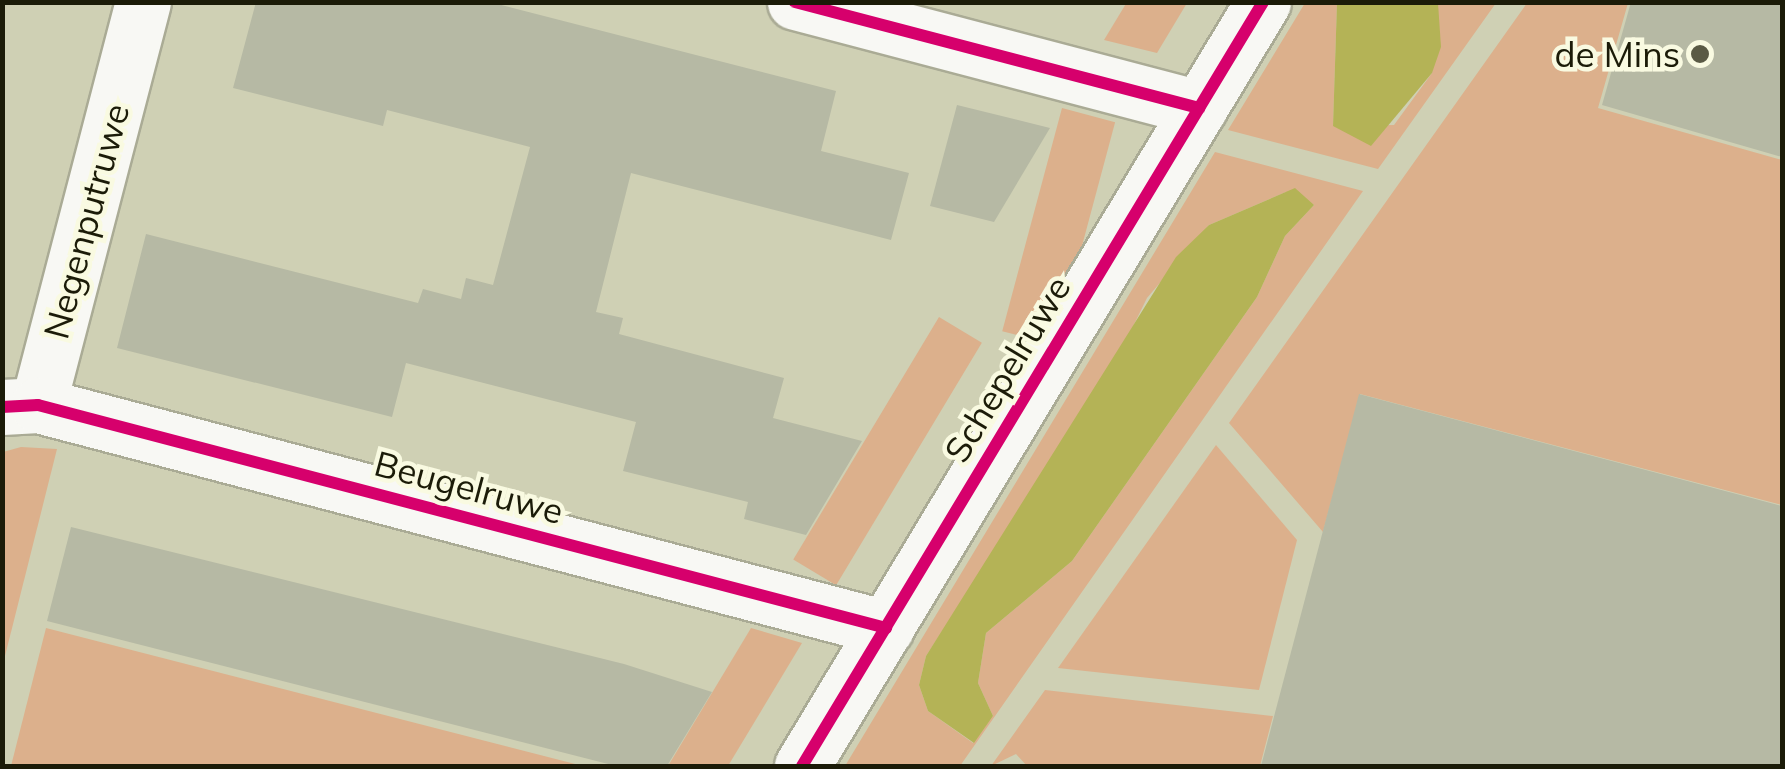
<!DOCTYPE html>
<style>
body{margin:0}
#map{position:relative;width:1785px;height:769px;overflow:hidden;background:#cfd0b4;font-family:Mulish,sans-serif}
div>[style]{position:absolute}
.green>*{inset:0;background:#dcb08c;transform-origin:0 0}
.water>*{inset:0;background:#b4b356}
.building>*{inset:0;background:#b6b9a4}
.roads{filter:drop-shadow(2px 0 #aaab95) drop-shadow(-2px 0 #aaab95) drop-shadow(0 2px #aaab95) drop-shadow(0 -2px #aaab95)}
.minor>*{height:55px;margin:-27.5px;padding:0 27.5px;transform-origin:27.5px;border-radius:27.5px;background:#f8f8f4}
.cycleway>*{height:12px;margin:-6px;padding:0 6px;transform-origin:6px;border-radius:6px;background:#d6006c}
.dots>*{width:28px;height:28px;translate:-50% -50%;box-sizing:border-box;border:5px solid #f9fae1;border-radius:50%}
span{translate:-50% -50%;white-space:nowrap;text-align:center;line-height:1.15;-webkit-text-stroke:9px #f9fae1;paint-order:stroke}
.poi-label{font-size:35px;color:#1b1b08}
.right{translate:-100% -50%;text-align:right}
.street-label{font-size:35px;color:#1b1b08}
.frame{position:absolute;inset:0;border:5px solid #1b1b08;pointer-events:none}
</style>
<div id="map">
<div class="green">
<div style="clip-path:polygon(1127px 2px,1187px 2px,1187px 3px,1157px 53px,1104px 40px)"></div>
<div style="clip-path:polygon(1305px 3px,1337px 3px,1333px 126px,1394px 125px,1432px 73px,1438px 3px,1496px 3px,1378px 169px,1228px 130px)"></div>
<div style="clip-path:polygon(1527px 3px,1628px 3px,1598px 108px,1782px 160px,1782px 505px,1360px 394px,1323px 532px,1229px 423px)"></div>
<div style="left:1062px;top:108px;width:55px;height:231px;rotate:15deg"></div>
<div style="clip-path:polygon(evenodd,1215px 152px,1363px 191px,960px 766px,845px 766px,1215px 152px,1286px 192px,1314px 205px,1285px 236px,1257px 297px,1072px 561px,986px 633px,978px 683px,993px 716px,973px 743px,928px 711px,919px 685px,926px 656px,1112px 369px,1147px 298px,1209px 225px,1286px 192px)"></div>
<div style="left:939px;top:317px;width:50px;height:283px;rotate:31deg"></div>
<div style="clip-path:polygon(1216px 445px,1297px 540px,1259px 690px,1058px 668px)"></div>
<div style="clip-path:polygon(21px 447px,57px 449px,3px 664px,3px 452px)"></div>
<div style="clip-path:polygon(46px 628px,583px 766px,11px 766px)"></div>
<div style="clip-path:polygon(751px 628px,802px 643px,728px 766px,668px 766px)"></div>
<div style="clip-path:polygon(1045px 690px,1273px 716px,1260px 766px,1027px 766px,1016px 754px,991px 766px)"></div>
</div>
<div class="water">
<div style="clip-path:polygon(1337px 3px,1438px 3px,1441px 47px,1432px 73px,1371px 146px,1333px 126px)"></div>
<div style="clip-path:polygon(1295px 188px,1314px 205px,1285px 236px,1257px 297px,1072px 561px,986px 633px,978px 683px,993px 716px,974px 743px,928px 711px,919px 685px,926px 656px,1176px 257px,1209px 225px)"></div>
</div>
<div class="building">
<div style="clip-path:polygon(256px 2px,490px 2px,836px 91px,821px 151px,909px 173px,891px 240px,631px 173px,596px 312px,623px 318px,619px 334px,784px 378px,773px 418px,862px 441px,806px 535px,744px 519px,748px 502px,623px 471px,636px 422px,406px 363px,392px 417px,117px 348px,146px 234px,418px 303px,423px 289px,461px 299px,466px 278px,493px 285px,530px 147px,387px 110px,383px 126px,233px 88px)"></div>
<div style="clip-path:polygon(1631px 2px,1782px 2px,1782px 157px,1602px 105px)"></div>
<div style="clip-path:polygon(957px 105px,1050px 128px,994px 222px,930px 206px)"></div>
<div style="clip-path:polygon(1359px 394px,1782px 506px,1782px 766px,1261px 766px)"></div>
<div style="clip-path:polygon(71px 527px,624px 664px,712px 692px,667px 766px,616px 766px,47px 621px)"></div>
</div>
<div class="roads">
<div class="minor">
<div style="left:795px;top:2px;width:418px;rotate:14.7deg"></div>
<div style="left:38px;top:405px;width:416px;rotate:-75.4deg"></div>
<div style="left:2px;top:407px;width:36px;rotate:-3deg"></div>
<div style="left:38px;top:405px;width:877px;rotate:14.73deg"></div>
<div style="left:802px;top:766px;width:892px;rotate:-58.89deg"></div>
</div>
</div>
<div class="cycleway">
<div style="left:795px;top:2px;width:418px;rotate:14.7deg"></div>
<div style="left:2px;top:407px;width:36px;rotate:-3deg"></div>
<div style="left:38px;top:405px;width:877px;rotate:14.73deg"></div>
<div style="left:802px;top:766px;width:892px;rotate:-58.89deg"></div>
</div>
<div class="dots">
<div style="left:1700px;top:54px;background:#5a5a44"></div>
</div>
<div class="poi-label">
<span class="right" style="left:1680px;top:54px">de Mins</span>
</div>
<div class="street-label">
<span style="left:86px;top:221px;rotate:-75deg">Negenputruwe</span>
<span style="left:1007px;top:369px;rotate:-59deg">Schepelruwe</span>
<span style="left:469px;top:487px;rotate:15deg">Beugelruwe</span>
</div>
<div class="frame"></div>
</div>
